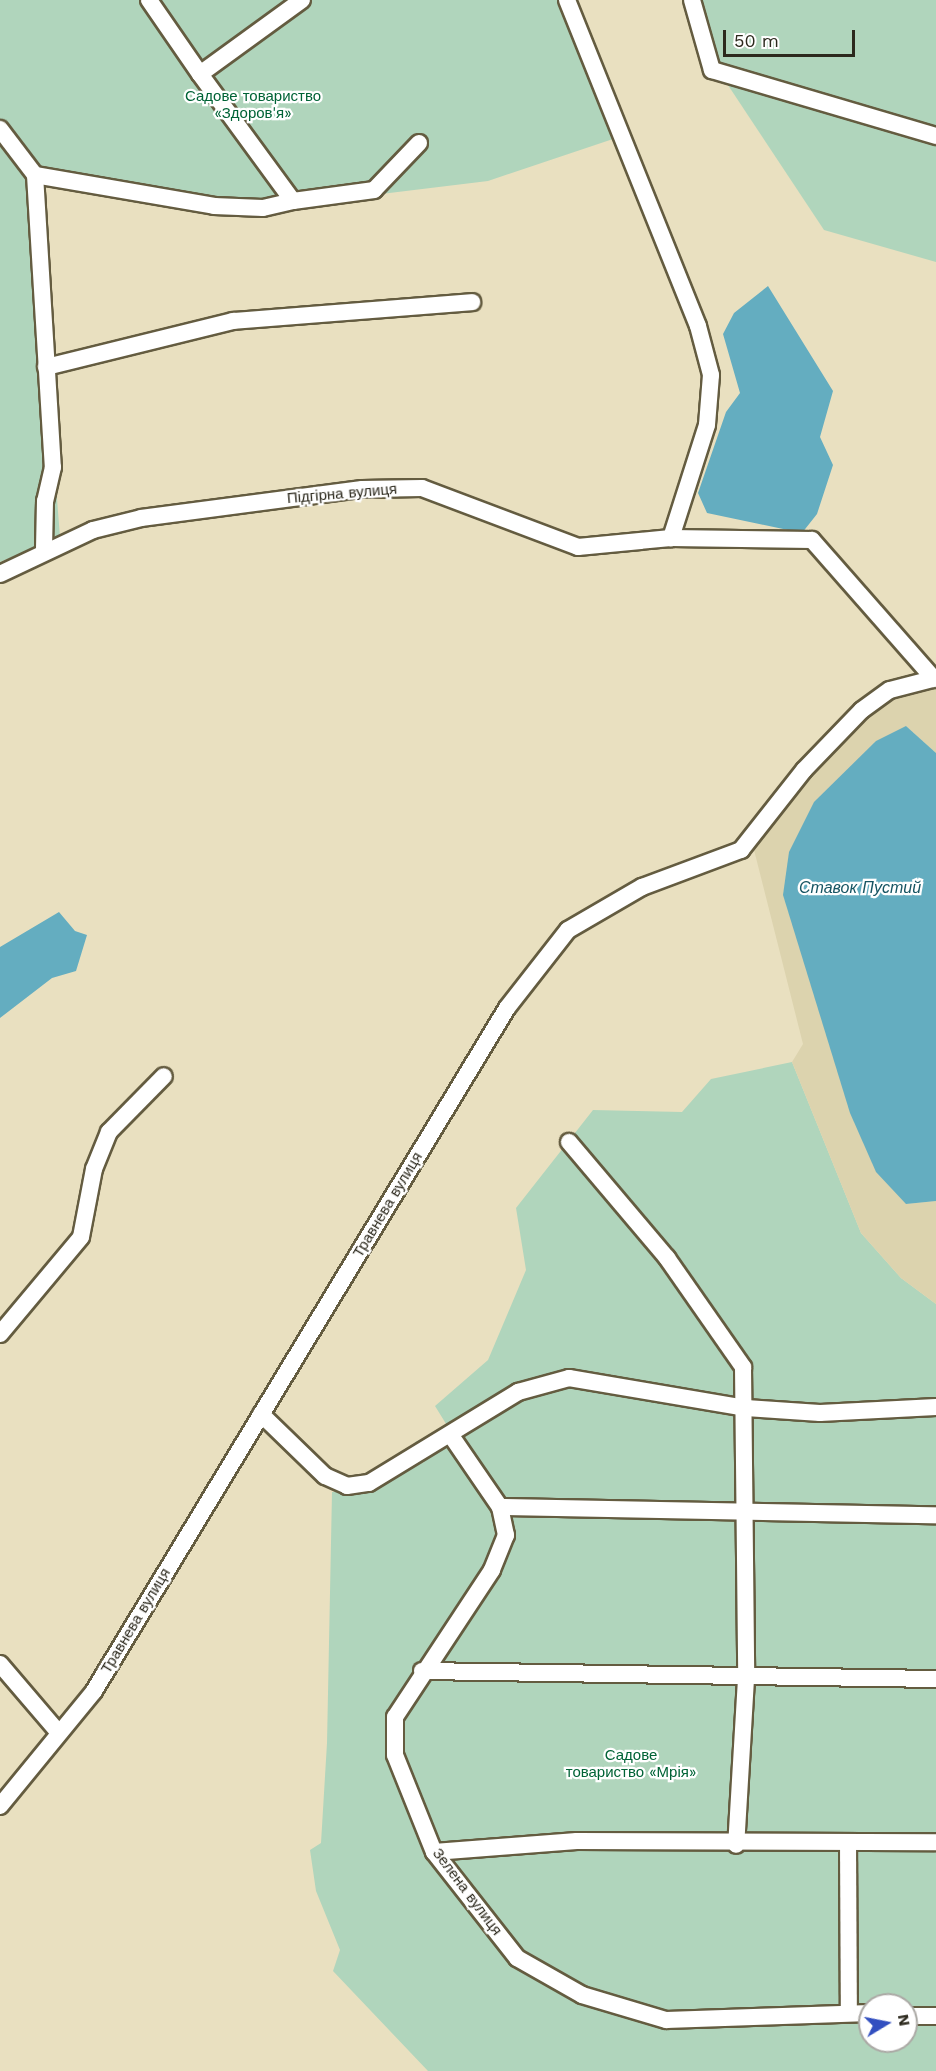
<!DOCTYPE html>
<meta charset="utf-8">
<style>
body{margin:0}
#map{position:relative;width:936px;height:2071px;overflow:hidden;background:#e9e0c0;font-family:"Work Sans",sans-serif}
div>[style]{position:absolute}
.green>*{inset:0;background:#b0d5bc}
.sand>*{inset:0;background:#dcd3ae}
.water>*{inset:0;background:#64adc0}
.roads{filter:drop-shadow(2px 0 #645c40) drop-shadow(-2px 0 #645c40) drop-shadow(0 2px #645c40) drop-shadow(0 -2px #645c40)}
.minor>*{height:16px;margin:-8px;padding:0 8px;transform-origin:8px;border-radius:8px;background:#fff}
span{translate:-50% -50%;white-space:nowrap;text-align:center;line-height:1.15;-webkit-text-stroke:4.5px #fff;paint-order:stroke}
.park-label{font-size:15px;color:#006336}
.street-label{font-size:15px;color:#2c291d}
.water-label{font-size:16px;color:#175563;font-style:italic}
.north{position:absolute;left:858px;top:1993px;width:60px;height:60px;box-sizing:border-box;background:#fff;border:2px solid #aba9a5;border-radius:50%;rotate:80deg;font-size:16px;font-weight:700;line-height:24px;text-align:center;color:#2c291d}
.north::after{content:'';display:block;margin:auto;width:21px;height:27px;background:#324fc0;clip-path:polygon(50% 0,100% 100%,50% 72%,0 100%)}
.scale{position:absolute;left:723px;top:30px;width:132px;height:27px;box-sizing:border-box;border:3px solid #2c291d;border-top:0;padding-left:8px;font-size:18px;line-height:21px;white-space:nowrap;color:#2c291d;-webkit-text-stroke:4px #fff;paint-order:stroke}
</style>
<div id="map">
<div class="green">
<div style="clip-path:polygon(0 0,566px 0,616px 138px,488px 181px,250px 210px,32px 179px,60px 537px,0 562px)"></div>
<div style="clip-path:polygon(693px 0,936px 0,936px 262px,824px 230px,716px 67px)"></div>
<div style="clip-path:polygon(evenodd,792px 1062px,861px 1233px,901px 1278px,936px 1304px,936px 2071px,428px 2071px,333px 1971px,340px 1950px,316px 1891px,310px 1850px,321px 1843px,327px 1743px,332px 1492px,365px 1492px,424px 1462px,415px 1442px,448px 1427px,435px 1406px,488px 1360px,526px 1270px,516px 1208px,593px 1110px,682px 1112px,711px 1079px,792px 1062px,870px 2005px,906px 2005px,906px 2041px,870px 2041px,870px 2005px)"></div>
</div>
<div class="sand">
<div style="clip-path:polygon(936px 681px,936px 753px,906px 726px,906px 1204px,936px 1201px,936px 1304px,901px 1278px,861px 1233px,792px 1062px,803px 1044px,752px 842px,804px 770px,890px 690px)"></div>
</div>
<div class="water">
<div style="clip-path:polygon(768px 286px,833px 391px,820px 437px,833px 465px,817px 514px,802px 533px,707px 513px,698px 493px,726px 412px,740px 393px,723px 334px,734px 313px)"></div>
<div style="clip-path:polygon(906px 726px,936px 753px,936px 1201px,906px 1204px,876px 1172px,850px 1113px,783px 895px,789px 852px,814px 802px,876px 741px)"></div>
<div style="clip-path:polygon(59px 912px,75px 931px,87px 935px,76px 971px,52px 978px,0 1018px,0 947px)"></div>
</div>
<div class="roads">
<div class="minor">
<div style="left:149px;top:0;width:90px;rotate:55.4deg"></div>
<div style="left:200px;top:74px;width:126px;rotate:-36deg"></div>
<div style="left:567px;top:0;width:351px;rotate:68.1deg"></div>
<div style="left:698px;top:326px;width:51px;rotate:75.1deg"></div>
<div style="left:711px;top:375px;width:50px;rotate:94.6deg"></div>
<div style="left:707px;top:425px;width:119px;rotate:107.7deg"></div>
<div style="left:692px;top:0;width:73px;rotate:74.1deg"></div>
<div style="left:712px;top:70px;width:234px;rotate:16.4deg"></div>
<div style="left:200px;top:74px;width:157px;rotate:53.8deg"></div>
<div style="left:293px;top:201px;width:82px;rotate:-7.7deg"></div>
<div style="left:374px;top:190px;width:65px;rotate:-46.2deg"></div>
<div style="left:0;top:129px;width:58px;rotate:52.7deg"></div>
<div style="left:35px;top:175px;width:293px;rotate:86.5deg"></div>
<div style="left:53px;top:467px;width:35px;rotate:103deg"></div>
<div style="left:45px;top:501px;width:49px;rotate:91.2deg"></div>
<div style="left:35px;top:175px;width:182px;rotate:9.8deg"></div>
<div style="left:214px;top:206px;width:49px;rotate:2.3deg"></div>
<div style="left:263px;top:208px;width:31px;rotate:-13deg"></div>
<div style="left:46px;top:367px;width:193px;rotate:-13.8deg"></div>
<div style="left:233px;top:321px;width:240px;rotate:-4.5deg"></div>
<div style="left:0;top:574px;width:103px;rotate:-25.3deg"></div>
<div style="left:93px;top:530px;width:49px;rotate:-14deg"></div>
<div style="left:141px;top:518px;width:223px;rotate:-7.5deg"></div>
<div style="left:362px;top:489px;width:60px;rotate:-1deg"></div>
<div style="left:422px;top:488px;width:167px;rotate:20.7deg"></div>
<div style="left:578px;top:547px;width:93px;rotate:-5.5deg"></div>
<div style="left:671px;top:538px;width:141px;rotate:0.8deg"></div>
<div style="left:812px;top:540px;width:185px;rotate:48.7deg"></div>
<div style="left:569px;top:1142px;width:152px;rotate:49.8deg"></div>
<div style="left:667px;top:1258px;width:133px;rotate:55.1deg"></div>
<div style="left:743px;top:1367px;width:312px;rotate:89.4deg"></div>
<div style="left:746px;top:1679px;width:166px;rotate:93.4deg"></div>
<div style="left:0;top:1334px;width:126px;rotate:-50.1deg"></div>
<div style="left:81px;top:1237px;width:69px;rotate:-79.2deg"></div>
<div style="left:94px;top:1169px;width:40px;rotate:-68deg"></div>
<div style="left:109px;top:1132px;width:78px;rotate:-45.5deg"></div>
<div style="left:261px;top:1414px;width:89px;rotate:44.1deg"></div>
<div style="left:325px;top:1476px;width:24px;rotate:24deg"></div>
<div style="left:347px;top:1486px;width:22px;rotate:-8deg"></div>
<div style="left:369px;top:1483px;width:175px;rotate:-31.4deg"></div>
<div style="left:518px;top:1392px;width:53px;rotate:-15.4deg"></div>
<div style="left:569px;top:1378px;width:180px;rotate:9.6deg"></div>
<div style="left:746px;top:1408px;width:74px;rotate:3.9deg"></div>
<div style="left:820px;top:1413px;width:116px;rotate:-3deg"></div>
<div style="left:452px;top:1437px;width:85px;rotate:55.6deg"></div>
<div style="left:500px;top:1507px;width:29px;rotate:78deg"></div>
<div style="left:506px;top:1535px;width:38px;rotate:112deg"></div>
<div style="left:492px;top:1570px;width:176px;rotate:123.4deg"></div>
<div style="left:395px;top:1717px;width:38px;rotate:90deg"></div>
<div style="left:395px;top:1755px;width:105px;rotate:68.1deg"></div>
<div style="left:434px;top:1852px;width:135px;rotate:51.9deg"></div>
<div style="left:517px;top:1958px;width:75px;rotate:29.6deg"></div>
<div style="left:582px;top:1995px;width:88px;rotate:16.6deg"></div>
<div style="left:666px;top:2020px;width:204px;rotate:-2deg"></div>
<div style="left:500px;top:1507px;width:436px;rotate:1.1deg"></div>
<div style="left:0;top:1664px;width:89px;rotate:49.5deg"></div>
<div style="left:422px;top:1671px;width:514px;rotate:0.89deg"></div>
<div style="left:0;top:1806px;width:149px;rotate:-50.7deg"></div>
<div style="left:94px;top:1691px;width:798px;rotate:-58.84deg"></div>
<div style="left:507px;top:1008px;width:99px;rotate:-52deg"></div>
<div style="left:568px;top:930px;width:86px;rotate:-30.2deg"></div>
<div style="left:642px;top:887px;width:106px;rotate:-20.5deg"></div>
<div style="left:741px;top:850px;width:102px;rotate:-51.8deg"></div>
<div style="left:804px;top:770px;width:83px;rotate:-46deg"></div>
<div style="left:862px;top:710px;width:34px;rotate:-36deg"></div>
<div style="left:890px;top:690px;width:48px;rotate:-14.6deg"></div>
<div style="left:848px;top:1843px;width:168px;rotate:89.7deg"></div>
<div style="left:434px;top:1852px;width:143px;rotate:-4.4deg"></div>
<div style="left:577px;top:1841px;width:359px;rotate:0.2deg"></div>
<div style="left:906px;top:2016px;width:30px"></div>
</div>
</div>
<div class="park-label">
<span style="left:253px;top:105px">Садове товариство<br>«Здоров'я»</span>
<span style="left:631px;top:1764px">Садове<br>товариство «Мрія»</span>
</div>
<div class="street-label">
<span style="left:342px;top:494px;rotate:-5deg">Підгірна вулиця</span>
<span style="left:388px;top:1205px;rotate:-59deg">Травнева вулиця</span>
<span style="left:136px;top:1621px;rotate:-59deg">Травнева вулиця</span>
<span style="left:467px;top:1892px;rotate:53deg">Зелена вулиця</span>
</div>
<div class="water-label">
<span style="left:860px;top:888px">Ставок Пустий</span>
</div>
<div class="north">N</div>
<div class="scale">50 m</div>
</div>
